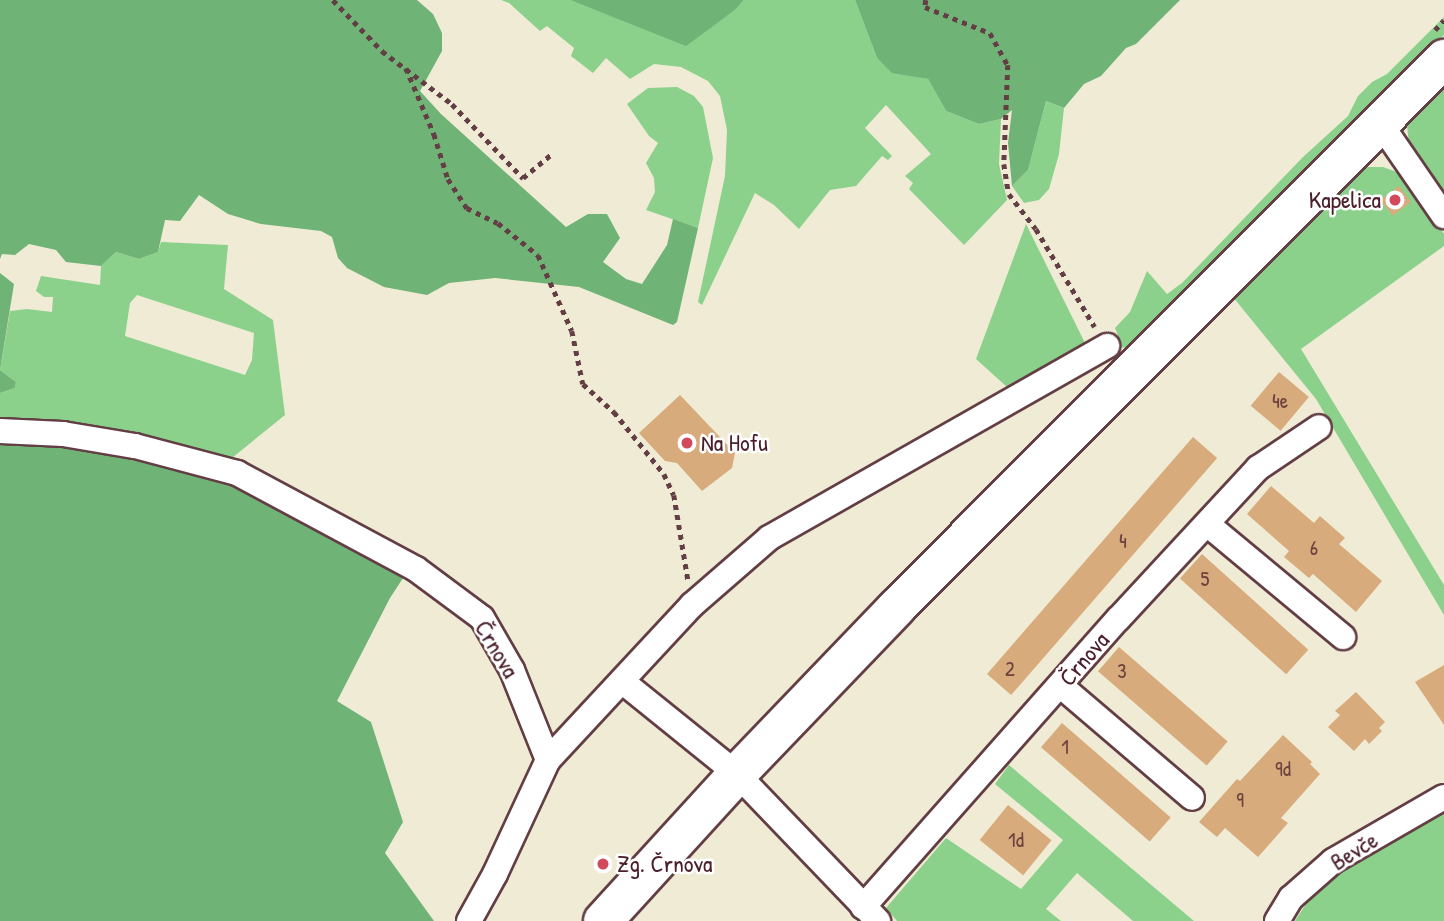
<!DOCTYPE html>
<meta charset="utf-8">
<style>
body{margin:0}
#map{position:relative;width:1444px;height:921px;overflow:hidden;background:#f0ebd5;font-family:"Patrick Hand",sans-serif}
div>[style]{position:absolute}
.green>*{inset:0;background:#8bd18b}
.forest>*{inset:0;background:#70b377}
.building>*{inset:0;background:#d7ab7c;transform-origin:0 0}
.path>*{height:4.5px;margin-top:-2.25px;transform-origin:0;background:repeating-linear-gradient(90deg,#633e44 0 5px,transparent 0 10px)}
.roads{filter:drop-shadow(2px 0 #633e44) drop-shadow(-2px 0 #633e44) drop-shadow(0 2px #633e44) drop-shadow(0 -2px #633e44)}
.street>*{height:24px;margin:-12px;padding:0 12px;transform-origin:12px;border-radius:12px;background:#fff}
.primary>*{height:38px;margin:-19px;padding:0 19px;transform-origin:19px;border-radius:19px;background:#fff}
.dots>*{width:19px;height:19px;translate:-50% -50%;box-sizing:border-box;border:4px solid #fff;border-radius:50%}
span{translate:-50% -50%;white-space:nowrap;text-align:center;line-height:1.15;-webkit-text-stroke:5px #fff;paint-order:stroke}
.number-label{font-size:21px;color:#6d423f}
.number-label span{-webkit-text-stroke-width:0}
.poi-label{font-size:24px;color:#4a1f2b}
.right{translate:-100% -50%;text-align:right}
.left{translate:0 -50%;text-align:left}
.street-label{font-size:24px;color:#4a1f2b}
</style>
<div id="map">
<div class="green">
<div style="clip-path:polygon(501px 0,570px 0,686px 45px,735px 10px,744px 0,855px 0,877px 58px,892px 72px,928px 79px,946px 111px,979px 124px,1001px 119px,999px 164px,1007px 200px,964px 245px,909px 189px,913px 183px,905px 176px,931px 154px,886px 105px,865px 128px,892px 156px,888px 160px,882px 156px,856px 186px,830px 190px,799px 229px,774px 205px,755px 193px,702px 305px,698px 302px,725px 176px,727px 130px,720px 96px,708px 81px,681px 67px,654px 64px,630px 79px,606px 58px,593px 73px,571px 56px,574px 48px,547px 26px,540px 31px,509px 3px)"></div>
<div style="clip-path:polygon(1444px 17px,1444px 35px,1381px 94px,1135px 347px,1113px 348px,1120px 340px,1115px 328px,1130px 312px,1147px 271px,1167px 294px,1182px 283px,1303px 157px,1348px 116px,1358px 96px,1372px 82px,1387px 74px)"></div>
<div style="clip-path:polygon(1444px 81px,1444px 197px,1409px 144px,1407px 125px)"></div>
<div style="clip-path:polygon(677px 87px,694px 96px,703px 107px,713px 158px,698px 228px,646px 210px,655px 192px,654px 178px,646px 163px,658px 143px,649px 136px,627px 104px,648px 88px)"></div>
<div style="clip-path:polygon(1046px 101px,1064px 108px,1059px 154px,1049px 189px,1039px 200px,1024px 203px,1012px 186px,1028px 170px)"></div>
<div style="clip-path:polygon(1368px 167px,1383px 167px,1402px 174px,1424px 198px,1444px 234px,1444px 246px,1301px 349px,1444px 585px,1444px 615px,1316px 399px,1233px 297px,1345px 180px)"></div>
<div style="clip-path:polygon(1026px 224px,1086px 345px,1007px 387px,976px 359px)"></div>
<div style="clip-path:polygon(evenodd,161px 242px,228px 245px,224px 289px,273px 320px,285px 415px,227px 462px,0 422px,0 393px,15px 388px,16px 382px,0 370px,10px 311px,27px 309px,52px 312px,53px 297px,44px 297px,36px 291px,41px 276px,100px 285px,101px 266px,116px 252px,139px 259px,158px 252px,161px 242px,137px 295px,254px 333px,252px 360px,245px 375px,125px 336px,130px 303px,137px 295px)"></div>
<div style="clip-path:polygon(1009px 765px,1194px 921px,1133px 921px,1077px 873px,1046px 909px,1061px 921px,897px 921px,886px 908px,946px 838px,1021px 889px,1063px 840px,995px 784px)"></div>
<div style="clip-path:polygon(1444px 810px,1444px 921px,1295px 921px,1311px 896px,1341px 871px)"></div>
</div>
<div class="forest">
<div style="clip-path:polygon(0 0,417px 0,433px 14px,442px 33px,442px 51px,420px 91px,441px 114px,566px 227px,588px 214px,607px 214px,620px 238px,603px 262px,626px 279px,642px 284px,667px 245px,673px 219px,698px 228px,677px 322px,673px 325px,579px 287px,495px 278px,449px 283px,427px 295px,384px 287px,347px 268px,338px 258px,332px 237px,321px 231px,261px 224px,228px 214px,199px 195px,180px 221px,165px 220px,158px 252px,139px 259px,116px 252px,101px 266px,66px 262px,56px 250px,29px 244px,15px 255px,2px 254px,0 259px)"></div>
<div style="clip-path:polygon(570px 0,744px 0,735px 10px,686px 46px)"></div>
<div style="clip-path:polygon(855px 0,1180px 0,1136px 44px,1126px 48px,1101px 76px,1084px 84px,1064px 108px,1046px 101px,1028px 170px,1012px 186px,1008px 143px,1012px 110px,1001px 119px,979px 124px,946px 111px,928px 79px,892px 73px,877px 58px)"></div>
<div style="clip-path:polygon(0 273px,14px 284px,0 370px,16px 382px,15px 388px,0 393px)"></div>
<div style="clip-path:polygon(0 437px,47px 439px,225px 478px,405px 575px,390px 598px,337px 701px,371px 722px,403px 822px,385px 853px,434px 921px,0 921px)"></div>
</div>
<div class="building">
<div style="left:1399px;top:186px;width:20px;height:23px;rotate:53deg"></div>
<div style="left:1279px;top:372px;width:39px;height:44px;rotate:40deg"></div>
<div style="clip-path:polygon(680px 395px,735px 453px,732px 468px,702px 491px,677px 463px,665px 461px,639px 433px)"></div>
<div style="left:1193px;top:437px;width:32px;height:314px;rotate:41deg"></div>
<div style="clip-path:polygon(1271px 486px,1314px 523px,1320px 516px,1345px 538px,1339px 544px,1382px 581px,1356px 612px,1313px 574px,1309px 578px,1284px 557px,1289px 551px,1247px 514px)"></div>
<div style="left:1202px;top:554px;width:143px;height:33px;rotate:42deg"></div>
<div style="left:1119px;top:647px;width:144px;height:32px;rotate:41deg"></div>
<div style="clip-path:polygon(1444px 665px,1444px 725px,1415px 682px)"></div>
<div style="clip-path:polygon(1356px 692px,1385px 722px,1379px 728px,1382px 731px,1369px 744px,1365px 739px,1354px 751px,1328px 727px,1340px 715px,1335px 711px)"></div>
<div style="left:1062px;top:723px;width:144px;height:32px;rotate:41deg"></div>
<div style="clip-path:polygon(1283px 735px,1312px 762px,1310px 764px,1320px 774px,1281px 818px,1288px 823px,1258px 857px,1225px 828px,1217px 837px,1199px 822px,1237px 779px,1240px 781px)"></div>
<div style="left:1008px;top:805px;width:56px;height:45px;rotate:39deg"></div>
</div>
<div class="path">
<div style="left:333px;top:0;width:71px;rotate:46.1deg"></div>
<div style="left:382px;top:51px;width:88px;rotate:37.1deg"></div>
<div style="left:452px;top:104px;width:103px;rotate:46.2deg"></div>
<div style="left:523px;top:178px;width:38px;rotate:-40deg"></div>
<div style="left:926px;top:0;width:7px;rotate:98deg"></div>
<div style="left:925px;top:7px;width:70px;rotate:21.8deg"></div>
<div style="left:990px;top:33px;width:37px;rotate:61deg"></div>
<div style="left:1008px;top:65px;width:99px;rotate:92.3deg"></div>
<div style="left:1004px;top:164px;width:30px;rotate:81deg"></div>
<div style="left:1009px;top:194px;width:44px;rotate:52.4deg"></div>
<div style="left:1036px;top:229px;width:114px;rotate:59deg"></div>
<div style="left:1435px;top:30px;width:13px;rotate:-48deg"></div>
<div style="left:406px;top:68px;width:72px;rotate:67deg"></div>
<div style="left:434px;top:134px;width:47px;rotate:72.7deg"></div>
<div style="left:448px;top:179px;width:35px;rotate:57deg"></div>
<div style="left:467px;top:208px;width:34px;rotate:26deg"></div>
<div style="left:498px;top:223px;width:51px;rotate:38.7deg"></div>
<div style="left:538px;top:255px;width:83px;rotate:65.9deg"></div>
<div style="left:572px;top:331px;width:54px;rotate:78.3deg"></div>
<div style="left:583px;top:384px;width:42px;rotate:42.1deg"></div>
<div style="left:614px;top:412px;width:80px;rotate:51.1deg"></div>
<div style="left:664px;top:474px;width:23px;rotate:65deg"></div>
<div style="left:674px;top:495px;width:86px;rotate:80.6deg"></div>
</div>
<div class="roads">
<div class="street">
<div style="left:1380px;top:123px;width:113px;rotate:55.5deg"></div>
<div style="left:0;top:431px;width:63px;rotate:2.7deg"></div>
<div style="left:63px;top:434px;width:73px;rotate:9.5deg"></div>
<div style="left:135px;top:446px;width:106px;rotate:14.8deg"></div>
<div style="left:237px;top:473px;width:203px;rotate:28.2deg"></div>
<div style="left:416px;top:569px;width:82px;rotate:36.6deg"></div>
<div style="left:482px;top:618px;width:60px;rotate:60deg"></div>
<div style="left:512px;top:670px;width:97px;rotate:68.2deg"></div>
<div style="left:1207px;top:524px;width:177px;rotate:39.7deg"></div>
<div style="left:623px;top:682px;width:146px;rotate:38.9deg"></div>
<div style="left:737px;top:774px;width:204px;rotate:46.2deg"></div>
<div style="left:1061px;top:686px;width:172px;rotate:40.5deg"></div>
<div style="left:863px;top:907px;width:386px;rotate:-48.5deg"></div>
<div style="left:1119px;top:618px;width:205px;rotate:-47.2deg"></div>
<div style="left:1258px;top:468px;width:73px;rotate:-33.9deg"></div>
<div style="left:469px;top:921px;width:54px;rotate:-61deg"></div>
<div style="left:495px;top:874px;width:126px;rotate:-65.1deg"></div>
<div style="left:548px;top:760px;width:212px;rotate:-47.1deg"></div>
<div style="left:692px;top:605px;width:102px;rotate:-41deg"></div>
<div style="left:769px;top:538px;width:389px;rotate:-29.6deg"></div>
<div style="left:1277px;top:921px;width:27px;rotate:-59deg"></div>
<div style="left:1291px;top:898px;width:56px;rotate:-41.4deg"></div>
<div style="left:1333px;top:861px;width:128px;rotate:-30deg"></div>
</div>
<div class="primary">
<div style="left:603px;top:921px;width:199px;rotate:-47.6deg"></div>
<div style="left:737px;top:774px;width:230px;rotate:-46.2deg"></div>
<div style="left:896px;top:608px;width:776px;rotate:-45.05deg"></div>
</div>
</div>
<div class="dots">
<div style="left:1395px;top:200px;background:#d1495b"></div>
<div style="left:687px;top:443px;background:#d1495b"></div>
<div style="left:603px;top:864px;background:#d1495b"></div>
</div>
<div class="number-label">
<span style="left:1280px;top:401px">4e</span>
<span style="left:1123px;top:541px">4</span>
<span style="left:1314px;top:548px">6</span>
<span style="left:1205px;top:579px">5</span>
<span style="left:1010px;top:669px">2</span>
<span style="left:1122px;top:671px">3</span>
<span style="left:1065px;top:747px">1</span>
<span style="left:1283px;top:769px">9d</span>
<span style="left:1240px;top:800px">9</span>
<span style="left:1016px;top:840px">1d</span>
</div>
<div class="poi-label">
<span class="right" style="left:1381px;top:200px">Kapelica</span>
<span class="left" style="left:701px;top:443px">Na Hofu</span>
<span class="left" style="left:617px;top:864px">Zg. Črnova</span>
</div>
<div class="street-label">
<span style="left:497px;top:649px;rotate:59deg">Črnova</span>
<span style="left:1084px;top:659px;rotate:-49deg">Črnova</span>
<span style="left:1354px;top:851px;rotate:-32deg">Bevče</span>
</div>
</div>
